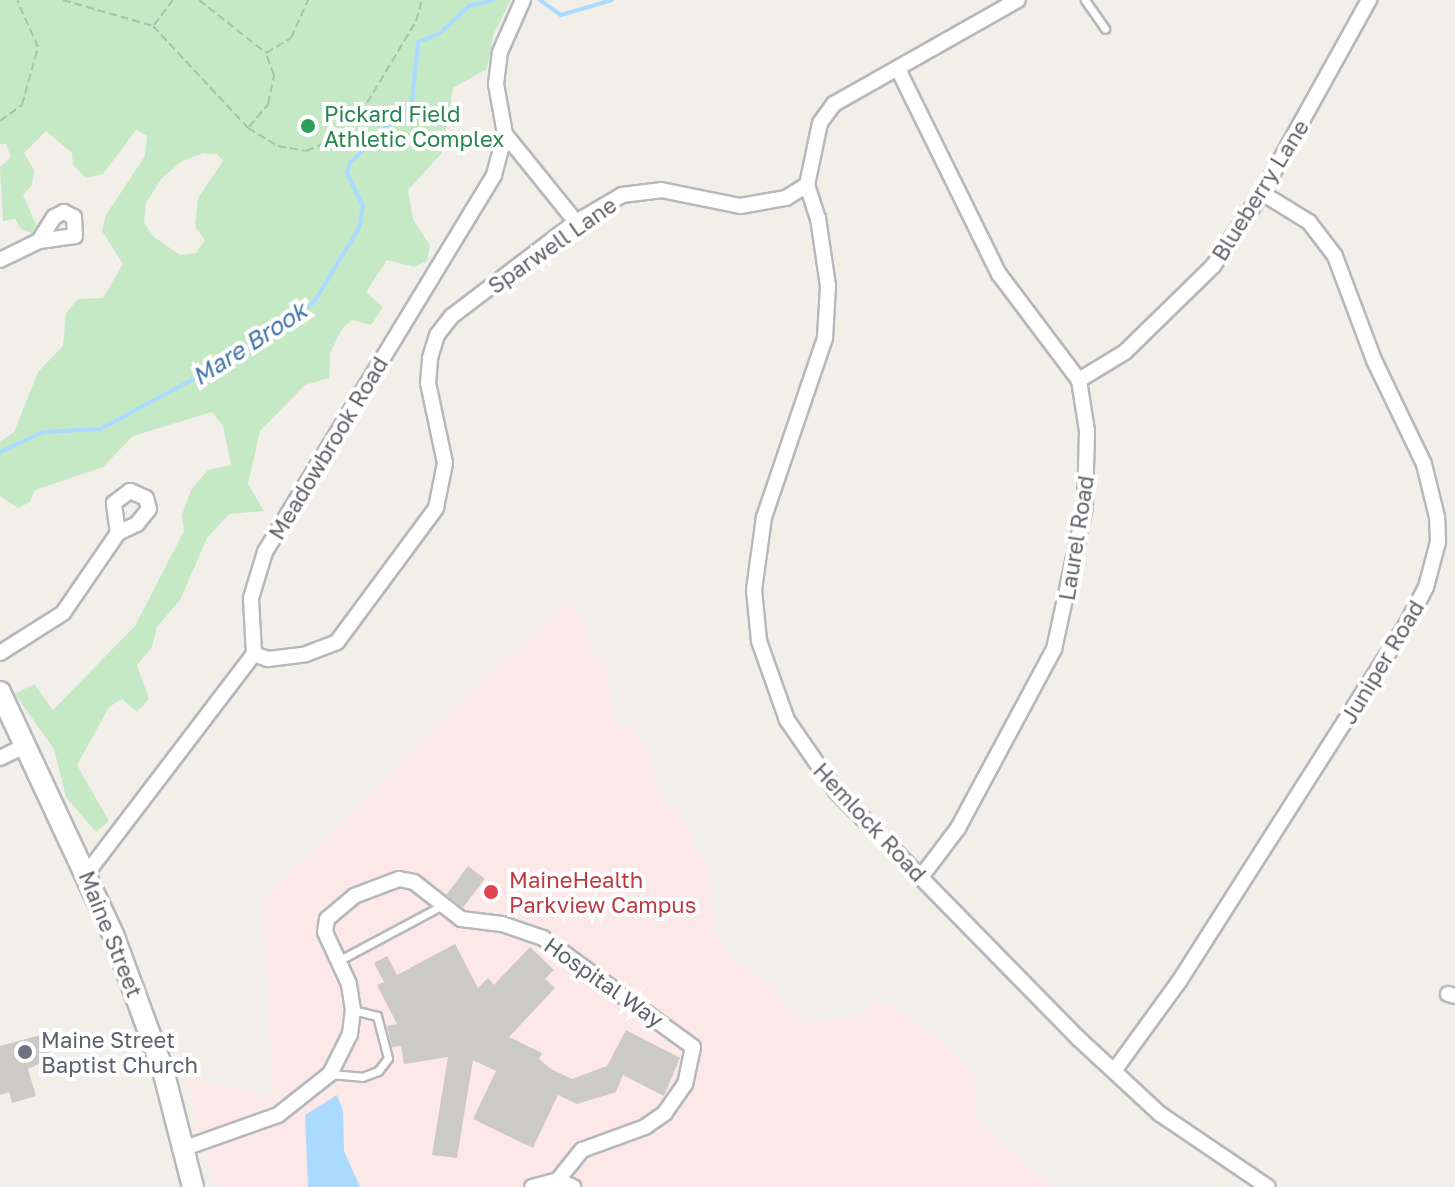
<!DOCTYPE html>
<style>
body{margin:0}
#map{position:relative;width:1455px;height:1187px;overflow:hidden;background:#f1efe8;font-family:"Golos Text",sans-serif}
div>[style]{position:absolute}
.medical>*{inset:0;background:#fce8e6}
.green>*{inset:0;background:#c5e8c5}
.water>*{inset:0;background:#aadaff}
.stream>*{height:4px;margin:-2px;padding:0 2px;transform-origin:2px;border-radius:2px;background:#aadaff}
.building>*{inset:0;background:#cccac5;transform-origin:0 0}
.path>*{height:2px;margin-top:-1px;transform-origin:0;background:repeating-linear-gradient(90deg,#9cc7a9 0 8px,transparent 0 12px)}
.roads{filter:drop-shadow(2px 0 #b5b8bc) drop-shadow(-2px 0 #b5b8bc) drop-shadow(0 2px #b5b8bc) drop-shadow(0 -2px #b5b8bc)}
.lane>*{height:7px;margin:-3.5px;padding:0 3.5px;transform-origin:3.5px;border-radius:3.5px;background:#fff}
.street>*{height:14px;margin:-7px;padding:0 7px;transform-origin:7px;border-radius:7px;background:#fff}
.secondary>*{height:20px;margin:-10px;padding:0 10px;transform-origin:10px;border-radius:10px;background:#fff}
.dots>*{width:22px;height:22px;translate:-50% -50%;box-sizing:border-box;border:4px solid #fff;border-radius:50%}
span{translate:-50% -50%;white-space:nowrap;text-align:center;line-height:1.15;-webkit-text-stroke:8px #fff;paint-order:stroke}
.leisure-label{font-size:22px;color:#27864d}
.left{translate:0 -50%;text-align:left}
.street-label{font-size:22px;color:#5f6368}
.health-label{font-size:22px;color:#be3a42}
.worship-label{font-size:22px;color:#5b616d}
.water-label{font-size:24px;color:#4174aa;font-style:italic}
</style>
<div id="map">
<div class="medical">
<div style="clip-path:polygon(568px 600px,582px 617px,590px 651px,606px 669px,614px 720px,631px 729px,646px 748px,659px 795px,690px 826px,691px 840px,709px 871px,713px 932px,733px 960px,765px 980px,800px 1023px,865px 1016px,871px 1000px,893px 1006px,937px 1037px,974px 1075px,977px 1119px,1050px 1187px,215px 1187px,186px 1076px,273px 1098px,263px 899px)"></div>
</div>
<div class="green">
<div style="clip-path:polygon(evenodd,0 0,511px 0,493px 35px,487px 69px,453px 88px,442px 153px,408px 190px,413px 219px,430px 246px,427px 261px,414px 267px,387px 260px,366px 292px,383px 307px,371px 325px,352px 320px,342px 329px,330px 353px,329px 378px,305px 385px,260px 431px,248px 484px,264px 511px,229px 514px,207px 538px,180px 600px,157px 627px,152px 647px,137px 665px,149px 699px,137px 712px,122px 699px,109px 707px,77px 765px,109px 821px,96px 832px,66px 797px,54px 749px,15px 694px,34px 684px,53px 710px,135px 626px,184px 531px,182px 515px,191px 490px,208px 470px,231px 465px,223px 426px,212px 412px,133px 436px,103px 467px,35px 490px,30px 502px,18px 508px,0 496px,0 442px,14px 432px,38px 372px,63px 346px,66px 313px,78px 299px,103px 298px,123px 264px,102px 231px,106px 215px,145px 156px,147px 136px,136px 130px,103px 174px,86px 178px,73px 165px,72px 153px,46px 131px,24px 153px,34px 170px,32px 185px,23px 195px,38px 229px,34px 234px,21px 229px,15px 219px,3px 221px,0 167px,11px 157px,6px 144px,0 144px,0 0,203px 153px,217px 154px,223px 161px,198px 198px,195px 227px,205px 240px,196px 253px,180px 255px,154px 237px,144px 223px,146px 203px,162px 178px,182px 161px,203px 153px)"></div>
</div>
<div class="water">
<div style="clip-path:polygon(337px 1095px,343px 1110px,344px 1151px,360px 1187px,308px 1187px,305px 1115px)"></div>
</div>
<div class="stream">
<div style="left:540px;top:0;width:26px;rotate:36deg"></div>
<div style="left:561px;top:15px;width:53px;rotate:-16.4deg"></div>
<div style="left:0;top:452px;width:47px;rotate:-24.9deg"></div>
<div style="left:43px;top:432px;width:57px;rotate:-3deg"></div>
<div style="left:100px;top:429px;width:157px;rotate:-28deg"></div>
<div style="left:239px;top:355px;width:92px;rotate:-35.2deg"></div>
<div style="left:314px;top:302px;width:87px;rotate:-58.7deg"></div>
<div style="left:359px;top:228px;width:22px;rotate:-80deg"></div>
<div style="left:363px;top:206px;width:37px;rotate:-116deg"></div>
<div style="left:347px;top:173px;width:10px;rotate:-73deg"></div>
<div style="left:350px;top:163px;width:88px;rotate:-45deg"></div>
<div style="left:412px;top:101px;width:59px;rotate:-84.2deg"></div>
<div style="left:418px;top:42px;width:22px;rotate:-21deg"></div>
<div style="left:439px;top:34px;width:41px;rotate:-43deg"></div>
<div style="left:469px;top:6px;width:25px;rotate:-14deg"></div>
</div>
<div class="building">
<div style="left:468px;top:866px;width:21px;height:36px;rotate:37deg"></div>
<div style="clip-path:polygon(455px 944px,478px 988px,488px 978px,494px 985px,530px 947px,554px 970px,545px 979px,555px 988px,509px 1037px,542px 1053px,539px 1059px,551px 1069px,572px 1079px,607px 1066px,626px 1030px,680px 1058px,664px 1096px,623px 1075px,616px 1092px,577px 1104px,558px 1095px,533px 1148px,473px 1119px,496px 1071px,473px 1060px,457px 1158px,432px 1155px,448px 1057px,404px 1064px,401px 1046px,392px 1047px,387px 1026px,397px 1024px,377px 985px,384px 982px,374px 963px,387px 956px,397px 975px)"></div>
<div style="clip-path:polygon(44px 1034px,51px 1058px,28px 1069px,36px 1096px,12px 1103px,9px 1092px,0 1095px,0 1046px)"></div>
</div>
<div class="path">
<div style="left:63px;top:0;width:94px;rotate:16.1deg"></div>
<div style="left:153px;top:26px;width:139px;rotate:47deg"></div>
<div style="left:248px;top:128px;width:35px;rotate:31deg"></div>
<div style="left:278px;top:146px;width:28px;rotate:10deg"></div>
<div style="left:306px;top:151px;width:26px;rotate:-23deg"></div>
<div style="left:330px;top:141px;width:42px;rotate:-42.1deg"></div>
<div style="left:361px;top:113px;width:107px;rotate:-59.1deg"></div>
<div style="left:416px;top:21px;width:22px;rotate:-74deg"></div>
<div style="left:199px;top:0;width:85px;rotate:38.3deg"></div>
<div style="left:266px;top:53px;width:29px;rotate:-31deg"></div>
<div style="left:291px;top:38px;width:42px;rotate:-65.9deg"></div>
<div style="left:154px;top:25px;width:31px;rotate:-53deg"></div>
<div style="left:0;top:121px;width:27px;rotate:-36deg"></div>
<div style="left:22px;top:105px;width:60px;rotate:-74.6deg"></div>
<div style="left:38px;top:47px;width:51px;rotate:-114.1deg"></div>
<div style="left:249px;top:127px;width:30px;rotate:-50deg"></div>
<div style="left:268px;top:104px;width:30px;rotate:-78deg"></div>
<div style="left:274px;top:75px;width:22px;rotate:-111deg"></div>
</div>
<div class="roads">
<div class="lane">
<div style="left:1085px;top:0;width:35px;rotate:55deg"></div>
<div style="left:338px;top:961px;width:117px;rotate:-28.1deg"></div>
<div style="left:330px;top:1074px;width:32px;rotate:5deg"></div>
<div style="left:362px;top:1077px;width:17px;rotate:-21deg"></div>
<div style="left:378px;top:1071px;width:16px;rotate:-52deg"></div>
<div style="left:388px;top:1058px;width:43px;rotate:-104.7deg"></div>
<div style="left:377px;top:1016px;width:25px;rotate:-166deg"></div>
</div>
<div class="street">
<div style="left:898px;top:69px;width:229px;rotate:63.8deg"></div>
<div style="left:999px;top:274px;width:133px;rotate:53deg"></div>
<div style="left:1079px;top:380px;width:52px;rotate:81.1deg"></div>
<div style="left:1087px;top:431px;width:76px;rotate:91.5deg"></div>
<div style="left:1085px;top:507px;width:145px;rotate:102.3deg"></div>
<div style="left:1054px;top:649px;width:203px;rotate:118.2deg"></div>
<div style="left:958px;top:828px;width:61px;rotate:127.1deg"></div>
<div style="left:505px;top:134px;width:113px;rotate:51.1deg"></div>
<div style="left:807px;top:185px;width:35px;rotate:72deg"></div>
<div style="left:818px;top:218px;width:69px;rotate:81.6deg"></div>
<div style="left:828px;top:286px;width:52px;rotate:93.3deg"></div>
<div style="left:825px;top:338px;width:189px;rotate:108.8deg"></div>
<div style="left:764px;top:517px;width:74px;rotate:97.8deg"></div>
<div style="left:754px;top:590px;width:51px;rotate:84.4deg"></div>
<div style="left:759px;top:641px;width:84px;rotate:70.5deg"></div>
<div style="left:787px;top:720px;width:86px;rotate:55.4deg"></div>
<div style="left:836px;top:791px;width:346px;rotate:45.6deg"></div>
<div style="left:1078px;top:1038px;width:112px;rotate:42.8deg"></div>
<div style="left:1160px;top:1114px;width:130px;rotate:34.1deg"></div>
<div style="left:64px;top:212px;width:11px;rotate:27deg"></div>
<div style="left:74px;top:217px;width:19px;rotate:87deg"></div>
<div style="left:75px;top:236px;width:36px;rotate:172deg"></div>
<div style="left:39px;top:241px;width:28px;rotate:-58deg"></div>
<div style="left:54px;top:217px;width:11px;rotate:-27deg"></div>
<div style="left:0;top:260px;width:43px;rotate:-26deg"></div>
<div style="left:1079px;top:380px;width:54px;rotate:-31.3deg"></div>
<div style="left:1125px;top:352px;width:123px;rotate:-44.3deg"></div>
<div style="left:1213px;top:266px;width:88px;rotate:-56.1deg"></div>
<div style="left:1262px;top:193px;width:221px;rotate:-61deg"></div>
<div style="left:130px;top:491px;width:17px;rotate:24deg"></div>
<div style="left:146px;top:498px;width:11px;rotate:75deg"></div>
<div style="left:149px;top:509px;width:19px;rotate:129deg"></div>
<div style="left:137px;top:524px;width:21px;rotate:155deg"></div>
<div style="left:118px;top:533px;width:30px;rotate:-98deg"></div>
<div style="left:114px;top:503px;width:20px;rotate:-37deg"></div>
<div style="left:0;top:653px;width:75px;rotate:-32.4deg"></div>
<div style="left:63px;top:613px;width:97px;rotate:-55.5deg"></div>
<div style="left:254px;top:654px;width:15px;rotate:20deg"></div>
<div style="left:268px;top:659px;width:38px;rotate:-7deg"></div>
<div style="left:306px;top:654px;width:33px;rotate:-21deg"></div>
<div style="left:337px;top:642px;width:167px;rotate:-53.5deg"></div>
<div style="left:436px;top:508px;width:46px;rotate:-78.7deg"></div>
<div style="left:445px;top:463px;width:82px;rotate:-102deg"></div>
<div style="left:428px;top:383px;width:25px;rotate:-85deg"></div>
<div style="left:430px;top:358px;width:24px;rotate:-73deg"></div>
<div style="left:437px;top:335px;width:24px;rotate:-52deg"></div>
<div style="left:452px;top:316px;width:156px;rotate:-37.2deg"></div>
<div style="left:576px;top:222px;width:53px;rotate:-30.4deg"></div>
<div style="left:622px;top:195px;width:39px;rotate:-7deg"></div>
<div style="left:661px;top:190px;width:81px;rotate:11.4deg"></div>
<div style="left:740px;top:206px;width:47px;rotate:-9.9deg"></div>
<div style="left:786px;top:198px;width:25px;rotate:-32deg"></div>
<div style="left:807px;top:185px;width:63px;rotate:-78.2deg"></div>
<div style="left:820px;top:123px;width:24px;rotate:-54deg"></div>
<div style="left:834px;top:104px;width:211px;rotate:-29.5deg"></div>
<div style="left:0;top:758px;width:28px;rotate:-26deg"></div>
<div style="left:87px;top:873px;width:275px;rotate:-52.7deg"></div>
<div style="left:254px;top:654px;width:56px;rotate:-93.1deg"></div>
<div style="left:251px;top:598px;width:48px;rotate:-73.1deg"></div>
<div style="left:265px;top:552px;width:441px;rotate:-58.7deg"></div>
<div style="left:494px;top:175px;width:42px;rotate:-75deg"></div>
<div style="left:505px;top:134px;width:51px;rotate:-100.2deg"></div>
<div style="left:496px;top:84px;width:32px;rotate:-83deg"></div>
<div style="left:500px;top:52px;width:57px;rotate:-66.1deg"></div>
<div style="left:1448px;top:994px;width:7px;rotate:16deg"></div>
<div style="left:1114px;top:1071px;width:112px;rotate:-54deg"></div>
<div style="left:1180px;top:980px;width:419px;rotate:-57.5deg"></div>
<div style="left:1405px;top:627px;width:45px;rotate:-62.3deg"></div>
<div style="left:1426px;top:587px;width:47px;rotate:-75.1deg"></div>
<div style="left:1438px;top:542px;width:25px;rotate:-92deg"></div>
<div style="left:1437px;top:517px;width:55px;rotate:-103.8deg"></div>
<div style="left:1424px;top:464px;width:115px;rotate:-115.7deg"></div>
<div style="left:1374px;top:360px;width:111px;rotate:-110.6deg"></div>
<div style="left:1335px;top:256px;width:43px;rotate:-127.4deg"></div>
<div style="left:1309px;top:222px;width:55px;rotate:-148.3deg"></div>
<div style="left:185px;top:1148px;width:99px;rotate:-19.5deg"></div>
<div style="left:278px;top:1115px;width:66px;rotate:-38.3deg"></div>
<div style="left:330px;top:1074px;width:45px;rotate:-63.4deg"></div>
<div style="left:350px;top:1034px;width:24px;rotate:-83deg"></div>
<div style="left:353px;top:1010px;width:26px;rotate:-99deg"></div>
<div style="left:349px;top:984px;width:57px;rotate:-114.8deg"></div>
<div style="left:325px;top:932px;width:13px;rotate:-81deg"></div>
<div style="left:327px;top:919px;width:35px;rotate:-40deg"></div>
<div style="left:354px;top:896px;width:48px;rotate:-20.7deg"></div>
<div style="left:399px;top:879px;width:15px;rotate:11deg"></div>
<div style="left:414px;top:882px;width:60px;rotate:38.2deg"></div>
<div style="left:461px;top:919px;width:41px;rotate:7deg"></div>
<div style="left:502px;top:924px;width:43px;rotate:18.9deg"></div>
<div style="left:543px;top:938px;width:185px;rotate:36deg"></div>
<div style="left:693px;top:1047px;width:38px;rotate:102deg"></div>
<div style="left:685px;top:1084px;width:35px;rotate:125deg"></div>
<div style="left:665px;top:1113px;width:24px;rotate:145deg"></div>
<div style="left:645px;top:1127px;width:67px;rotate:159.9deg"></div>
<div style="left:582px;top:1150px;width:38px;rotate:129deg"></div>
<div style="left:532px;top:1187px;width:27px;rotate:-15deg"></div>
<div style="left:558px;top:1180px;width:17px;rotate:25deg"></div>
</div>
<div class="secondary">
<div style="left:0;top:692px;width:270px;rotate:65deg"></div>
<div style="left:114px;top:937px;width:142px;rotate:69.8deg"></div>
<div style="left:163px;top:1070px;width:121px;rotate:75.6deg"></div>
</div>
</div>
<div class="dots">
<div style="left:308px;top:126px;background:#2e9e5b"></div>
<div style="left:491px;top:892px;background:#e0444e"></div>
<div style="left:25px;top:1052px;background:#6b7280"></div>
</div>
<div class="leisure-label">
<span class="left" style="left:324px;top:126px">Pickard Field<br>Athletic Complex</span>
</div>
<div class="street-label">
<span style="left:1260px;top:190px;rotate:-58deg">Blueberry Lane</span>
<span style="left:552px;top:245px;rotate:-35deg">Sparwell Lane</span>
<span style="left:328px;top:448px;rotate:-59deg">Meadowbrook Road</span>
<span style="left:1076px;top:538px;rotate:-81deg">Laurel Road</span>
<span style="left:1382px;top:662px;rotate:-59deg">Juniper Road</span>
<span style="left:870px;top:822px;rotate:47deg">Hemlock Road</span>
<span style="left:111px;top:934px;rotate:68deg">Maine Street</span>
<span style="left:604px;top:982px;rotate:35deg">Hospital Way</span>
</div>
<div class="health-label">
<span class="left" style="left:509px;top:892px">MaineHealth<br>Parkview Campus</span>
</div>
<div class="worship-label">
<span class="left" style="left:41px;top:1052px">Maine Street<br>Baptist Church</span>
</div>
<div class="water-label">
<span style="left:249px;top:343px;rotate:-33deg">Mare Brook</span>
</div>
</div>
